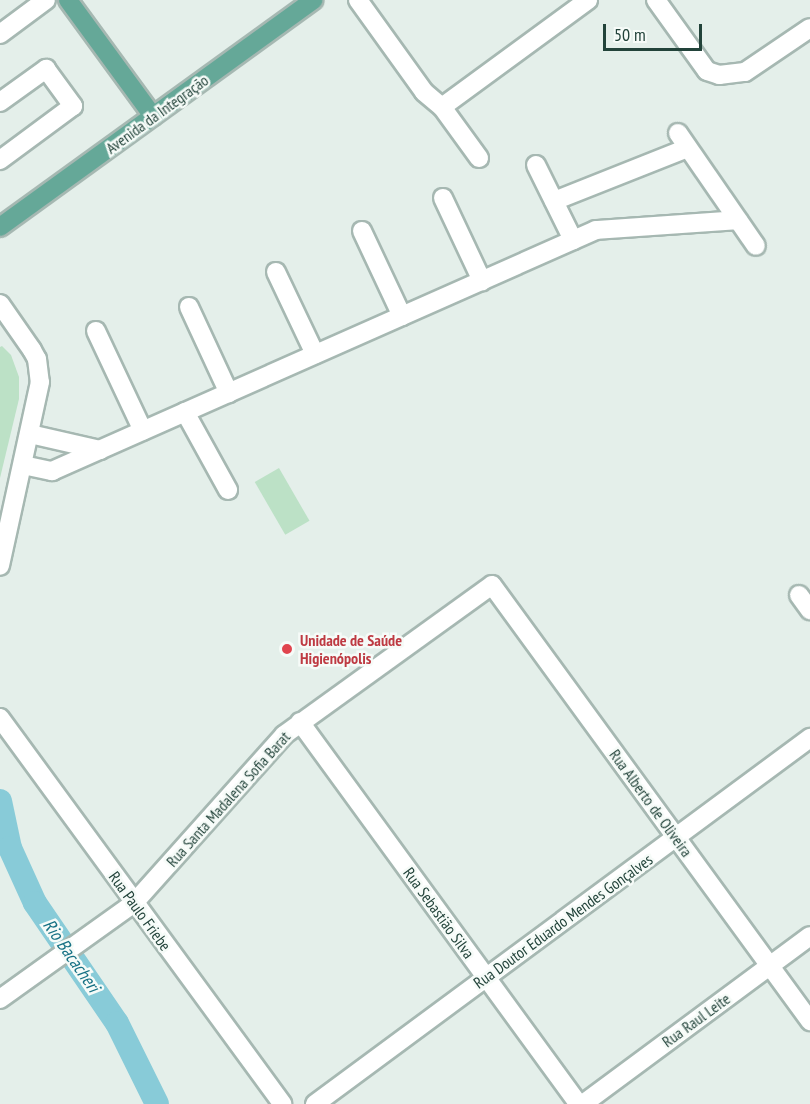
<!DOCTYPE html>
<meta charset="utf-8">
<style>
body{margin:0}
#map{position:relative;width:810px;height:1104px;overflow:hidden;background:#e4efea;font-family:"PT Sans Narrow",sans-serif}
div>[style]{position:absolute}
.green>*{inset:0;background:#bce1c6;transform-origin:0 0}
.river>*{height:24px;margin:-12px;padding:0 12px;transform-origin:12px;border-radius:12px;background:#88cbd8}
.roads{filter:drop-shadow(2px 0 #a6b8b2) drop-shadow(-2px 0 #a6b8b2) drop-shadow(0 2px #a6b8b2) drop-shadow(0 -2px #a6b8b2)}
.minor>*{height:18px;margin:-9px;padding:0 9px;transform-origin:9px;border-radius:9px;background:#fff}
.major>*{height:18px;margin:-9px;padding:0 9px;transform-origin:9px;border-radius:9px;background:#65a898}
.dots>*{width:16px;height:16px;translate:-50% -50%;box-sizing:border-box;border:3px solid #f6fbf8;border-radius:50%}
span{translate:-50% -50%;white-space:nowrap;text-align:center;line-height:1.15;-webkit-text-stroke:5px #f6fbf8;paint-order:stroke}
.street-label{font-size:16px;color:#22433a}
.health-label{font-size:16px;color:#be3a42;font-weight:700}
.left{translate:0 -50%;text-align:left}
.water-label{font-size:18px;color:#167184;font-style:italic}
.scale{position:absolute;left:603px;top:24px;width:99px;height:27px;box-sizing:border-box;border:3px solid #22433a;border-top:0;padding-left:8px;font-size:18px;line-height:21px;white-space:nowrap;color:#22433a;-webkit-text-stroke:4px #f6fbf8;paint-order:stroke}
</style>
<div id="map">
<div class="green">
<div style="clip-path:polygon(2px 346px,11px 355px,19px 377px,19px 399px,0 478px,0 347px)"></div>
<div style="left:279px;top:468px;width:61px;height:28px;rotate:60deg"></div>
</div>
<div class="river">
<div style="left:0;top:801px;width:48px;rotate:78deg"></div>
<div style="left:10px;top:848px;width:60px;rotate:65.6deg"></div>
<div style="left:35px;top:903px;width:145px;rotate:55.7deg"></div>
<div style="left:117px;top:1023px;width:90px;rotate:63.7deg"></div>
</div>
<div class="roads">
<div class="minor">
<div style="left:358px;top:0;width:113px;rotate:54.3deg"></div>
<div style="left:424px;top:92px;width:23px;rotate:40deg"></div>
<div style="left:442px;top:107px;width:63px;rotate:54deg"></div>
<div style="left:656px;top:0;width:87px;rotate:54.3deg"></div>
<div style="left:707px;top:71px;width:13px;rotate:18deg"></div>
<div style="left:719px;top:75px;width:26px;rotate:-7deg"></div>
<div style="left:745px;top:72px;width:78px;rotate:-34.1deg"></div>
<div style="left:0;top:34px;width:57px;rotate:-36.5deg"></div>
<div style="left:0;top:102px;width:57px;rotate:-35.7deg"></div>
<div style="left:46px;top:69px;width:46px;rotate:53.9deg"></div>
<div style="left:73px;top:106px;width:91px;rotate:143.5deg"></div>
<div style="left:442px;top:107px;width:181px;rotate:-36.2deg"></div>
<div style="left:678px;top:133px;width:137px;rotate:55.4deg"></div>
<div style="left:536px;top:165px;width:84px;rotate:63.7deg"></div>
<div style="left:443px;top:198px;width:92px;rotate:64.8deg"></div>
<div style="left:554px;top:201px;width:144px;rotate:-21.6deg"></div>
<div style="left:362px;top:231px;width:94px;rotate:64.8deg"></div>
<div style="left:276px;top:272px;width:91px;rotate:64.6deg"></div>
<div style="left:0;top:304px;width:56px;rotate:55.2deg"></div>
<div style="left:32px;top:350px;width:10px;rotate:61deg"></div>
<div style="left:37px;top:359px;width:23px;rotate:83deg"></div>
<div style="left:40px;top:382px;width:188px;rotate:102.3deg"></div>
<div style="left:189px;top:307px;width:95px;rotate:65.1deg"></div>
<div style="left:96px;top:331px;width:110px;rotate:64.8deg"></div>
<div style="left:185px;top:412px;width:89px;rotate:61.1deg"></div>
<div style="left:30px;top:434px;width:72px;rotate:12.9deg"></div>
<div style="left:23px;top:465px;width:30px;rotate:12deg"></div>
<div style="left:52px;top:471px;width:595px;rotate:-23.89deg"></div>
<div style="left:596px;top:230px;width:142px;rotate:-4deg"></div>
<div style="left:799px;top:595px;width:19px;rotate:54deg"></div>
<div style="left:0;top:718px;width:478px;rotate:53.8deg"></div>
<div style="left:300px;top:722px;width:473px;rotate:53.9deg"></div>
<div style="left:0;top:999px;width:165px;rotate:-35.6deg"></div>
<div style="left:134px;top:903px;width:225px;rotate:-48.2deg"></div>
<div style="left:284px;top:735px;width:256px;rotate:-35.8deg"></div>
<div style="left:492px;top:585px;width:540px;rotate:53.89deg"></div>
<div style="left:315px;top:1104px;width:616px;rotate:-36.48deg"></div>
<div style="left:583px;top:1104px;width:282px;rotate:-36.5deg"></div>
</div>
<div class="major">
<div style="left:68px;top:0;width:144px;rotate:53.8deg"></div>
<div style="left:0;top:227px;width:387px;rotate:-35.9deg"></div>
</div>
</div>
<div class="dots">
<div style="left:287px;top:649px;background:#e0444e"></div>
</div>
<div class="street-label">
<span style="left:157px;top:114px;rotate:-36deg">Avenida da Integração</span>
<span style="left:228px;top:799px;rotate:-48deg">Rua Santa Madalena Sofia Barat</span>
<span style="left:651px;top:803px;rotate:54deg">Rua Alberto de Oliveira</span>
<span style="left:140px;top:911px;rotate:54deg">Rua Paulo Friebe</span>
<span style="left:439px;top:913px;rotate:54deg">Rua Sebastião Silva</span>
<span style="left:563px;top:921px;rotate:-36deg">Rua Doutor Eduardo Mendes Gonçalves</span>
<span style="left:696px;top:1020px;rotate:-36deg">Rua Raul Leite</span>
</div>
<div class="health-label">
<span class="left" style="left:300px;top:649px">Unidade de Saúde<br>Higienópolis</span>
</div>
<div class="water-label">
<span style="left:71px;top:956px;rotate:55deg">Rio Bacacheri</span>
</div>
<div class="scale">50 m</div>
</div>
